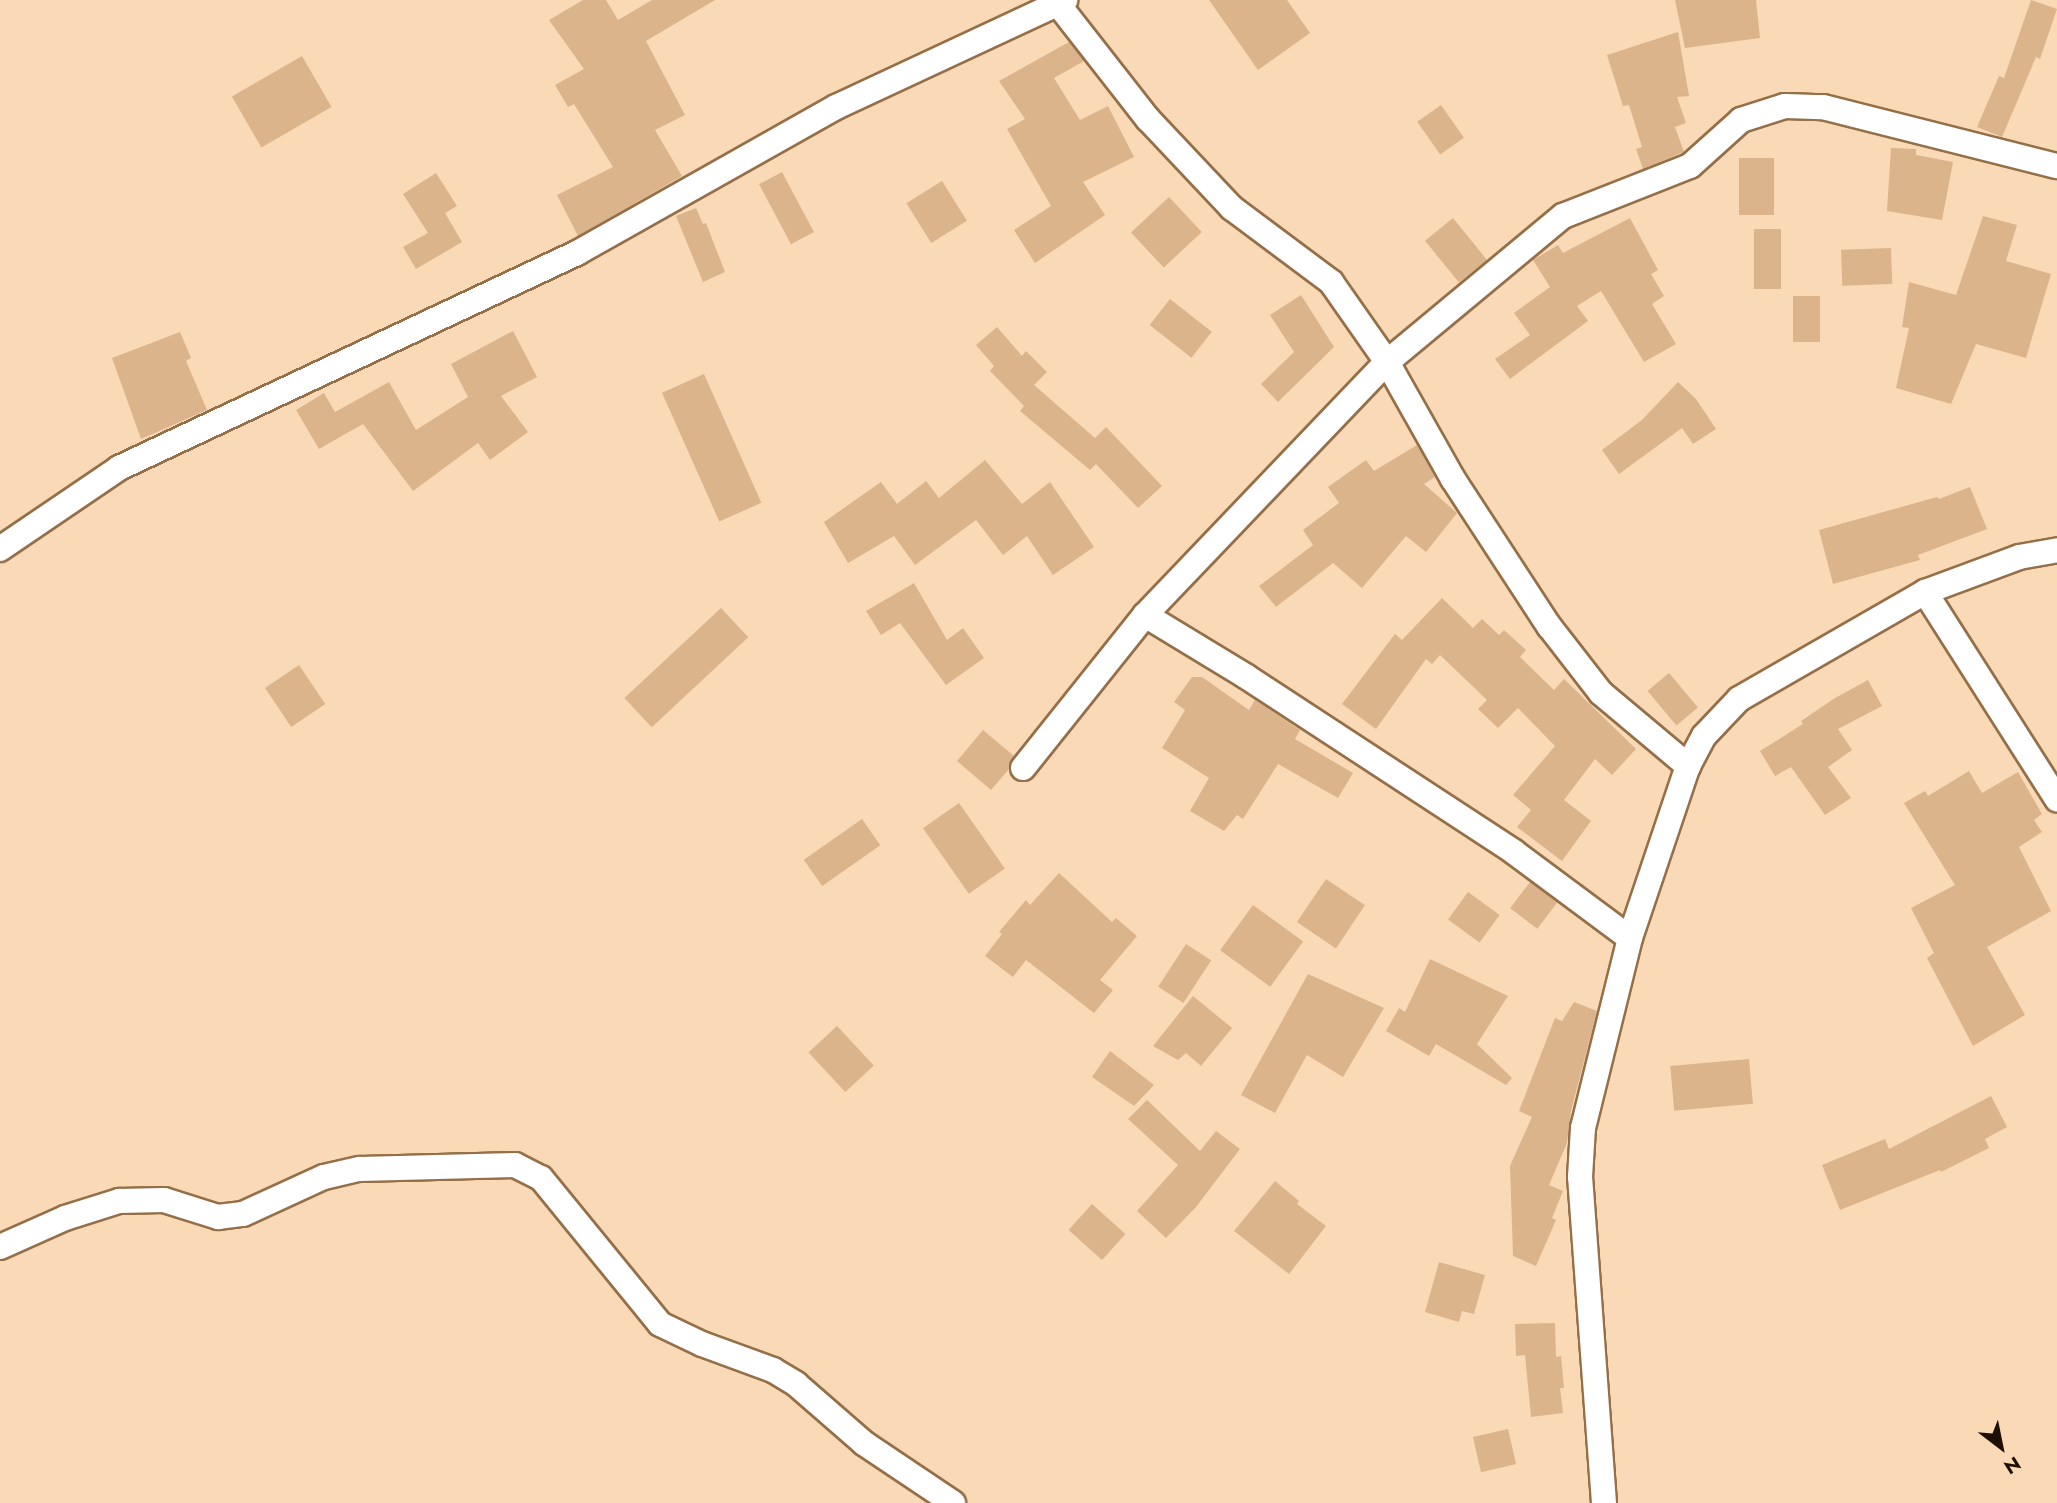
<!DOCTYPE html>
<style>
body{margin:0}
#map{position:relative;width:2057px;height:1503px;overflow:hidden;background:#fad9b7;font-family:Jost,sans-serif}
div>[style]{position:absolute}
.building>*{inset:0;background:#dcb48b;transform-origin:0 0}
.roads{filter:drop-shadow(2px 0 #946f48) drop-shadow(-2px 0 #946f48) drop-shadow(0 2px #946f48) drop-shadow(0 -2px #946f48)}
.street>*{height:24px;margin:-12px;padding:0 12px;transform-origin:12px;border-radius:12px;background:#fff}
span{translate:-50% -50%;white-space:nowrap;text-align:center;line-height:1.15;-webkit-text-stroke:6px #fad9b7;paint-order:stroke}
.north{position:absolute;left:1966px;top:1412px;width:70px;height:70px;-webkit-text-stroke:5px #fad9b7;paint-order:stroke;rotate:148deg;font-size:19px;font-weight:700;line-height:28px;text-align:center;color:#1e1002}
.north::after{content:'';display:block;margin:auto;width:24px;height:32px;background:#1e1002;clip-path:polygon(50% 0,100% 100%,50% 72%,0 100%)}
</style>
<div id="map">
<div class="building">
<div style="clip-path:polygon(583px 0,606px 0,618px 20px,652px 0,715px 0,646px 41px,685px 115px,655px 130px,682px 176px,578px 236px,557px 195px,613px 167px,574px 104px,568px 107px,555px 85px,584px 69px,549px 20px)"></div>
<div style="clip-path:polygon(1209px 0,1287px 0,1310px 33px,1258px 70px)"></div>
<div style="clip-path:polygon(1675px 0,1756px 0,1760px 38px,1685px 48px)"></div>
<div style="clip-path:polygon(2031px 0,2057px 9px,2040px 59px,2036px 57px,2002px 137px,1977px 127px,1999px 76px,2004px 78px)"></div>
<div style="clip-path:polygon(1678px 32px,1689px 96px,1677px 97px,1686px 123px,1675px 127px,1684px 152px,1643px 169px,1636px 149px,1642px 147px,1629px 105px,1623px 106px,1607px 55px)"></div>
<div style="clip-path:polygon(1069px 42px,1084px 61px,1054px 78px,1080px 120px,1108px 106px,1134px 157px,1083px 182px,1105px 215px,1035px 263px,1014px 230px,1051px 206px,1007px 129px,1025px 119px,999px 81px)"></div>
<div style="left:302px;top:56px;width:59px;height:81px;rotate:60deg"></div>
<div style="left:1441px;top:105px;width:40px;height:29px;rotate:55deg"></div>
<div style="clip-path:polygon(1891px 148px,1916px 149px,1916px 155px,1953px 162px,1942px 220px,1887px 211px)"></div>
<div style="left:1739px;top:158px;width:35px;height:57px"></div>
<div style="left:782px;top:172px;width:68px;height:26px;rotate:62deg"></div>
<div style="clip-path:polygon(436px 173px,457px 206px,445px 213px,462px 242px,416px 269px,403px 247px,428px 233px,403px 194px)"></div>
<div style="left:942px;top:181px;width:47px;height:42px;rotate:58deg"></div>
<div style="left:1169px;top:197px;width:48px;height:52px;rotate:47deg"></div>
<div style="clip-path:polygon(696px 208px,703px 224px,706px 223px,725px 272px,703px 282px,676px 216px)"></div>
<div style="clip-path:polygon(1983px 216px,2017px 225px,2006px 261px,2051px 274px,2026px 358px,1976px 344px,1951px 404px,1896px 388px,1909px 328px,1902px 327px,1909px 282px,1956px 295px)"></div>
<div style="left:1453px;top:218px;width:54px;height:36px;rotate:51deg"></div>
<div style="clip-path:polygon(1630px 218px,1658px 270px,1651px 274px,1664px 296px,1652px 304px,1676px 344px,1644px 362px,1601px 291px,1577px 306px,1588px 321px,1510px 379px,1495px 359px,1530px 335px,1514px 313px,1550px 287px,1533px 260px,1558px 245px,1563px 253px)"></div>
<div style="left:1754px;top:229px;width:27px;height:60px"></div>
<div style="left:1891px;top:248px;width:36px;height:50px;rotate:88deg"></div>
<div style="clip-path:polygon(1301px 295px,1334px 347px,1278px 402px,1261px 384px,1294px 352px,1270px 315px)"></div>
<div style="left:1793px;top:296px;width:27px;height:46px"></div>
<div style="left:1170px;top:299px;width:53px;height:33px;rotate:38deg"></div>
<div style="clip-path:polygon(997px 327px,1022px 356px,1026px 351px,1047px 372px,1034px 385px,1095px 438px,1106px 427px,1162px 486px,1138px 508px,1096px 464px,1090px 470px,1020px 411px,1024px 406px,990px 371px,994px 366px,976px 345px)"></div>
<div style="clip-path:polygon(513px 331px,537px 377px,501px 396px,528px 432px,490px 460px,478px 443px,413px 491px,363px 424px,319px 449px,296px 410px,324px 393px,335px 412px,389px 382px,416px 430px,468px 397px,451px 364px)"></div>
<div style="clip-path:polygon(180px 332px,191px 358px,186px 361px,207px 410px,141px 439px,112px 358px)"></div>
<div style="left:704px;top:374px;width:141px;height:46px;rotate:66deg"></div>
<div style="clip-path:polygon(1678px 382px,1696px 399px,1716px 429px,1693px 444px,1682px 428px,1619px 474px,1602px 450px,1642px 420px)"></div>
<div style="clip-path:polygon(1417px 445px,1435px 477px,1424px 484px,1457px 513px,1426px 552px,1406px 536px,1362px 588px,1333px 563px,1276px 607px,1259px 586px,1313px 545px,1303px 530px,1339px 503px,1328px 487px,1366px 460px,1374px 471px)"></div>
<div style="clip-path:polygon(985px 460px,1022px 504px,1050px 482px,1094px 547px,1053px 575px,1027px 536px,1003px 555px,976px 520px,915px 565px,894px 536px,848px 563px,824px 522px,881px 482px,897px 504px,926px 481px,939px 498px)"></div>
<div style="clip-path:polygon(1970px 487px,1987px 529px,1918px 555px,1920px 560px,1833px 584px,1819px 530px,1937px 497px,1939px 499px)"></div>
<div style="clip-path:polygon(914px 583px,947px 640px,963px 628px,984px 658px,946px 685px,900px 623px,881px 635px,866px 611px)"></div>
<div style="clip-path:polygon(1442px 598px,1473px 628px,1482px 619px,1499px 635px,1504px 630px,1526px 650px,1520px 657px,1554px 690px,1564px 679px,1636px 749px,1612px 775px,1595px 759px,1564px 800px,1591px 821px,1562px 861px,1517px 827px,1531px 810px,1513px 795px,1555px 746px,1518px 708px,1498px 728px,1478px 709px,1487px 700px,1440px 655px,1432px 664px,1426px 659px,1376px 729px,1342px 704px,1395px 634px,1402px 640px)"></div>
<div style="left:721px;top:608px;width:40px;height:132px;rotate:47deg"></div>
<div style="left:299px;top:665px;width:47px;height:41px;rotate:56deg"></div>
<div style="left:1669px;top:673px;width:45px;height:28px;rotate:50deg"></div>
<div style="clip-path:polygon(1192px 677px,1202px 677px,1249px 710px,1255px 700px,1300px 730px,1295px 739px,1353px 773px,1338px 798px,1278px 764px,1243px 819px,1237px 815px,1224px 831px,1190px 811px,1209px 778px,1162px 748px,1185px 710px,1174px 702px)"></div>
<div style="clip-path:polygon(1868px 680px,1882px 706px,1838px 729px,1852px 750px,1828px 767px,1851px 798px,1825px 815px,1791px 767px,1775px 776px,1760px 751px,1803px 724px,1801px 721px,1835px 698px)"></div>
<div style="clip-path:polygon(983px 730px,1014px 756px,1009px 769px,991px 790px,957px 761px)"></div>
<div style="clip-path:polygon(1969px 771px,1982px 793px,2018px 772px,2042px 814px,2034px 820px,2042px 832px,2019px 847px,2051px 911px,1987px 947px,2025px 1015px,1973px 1046px,1927px 958px,1934px 953px,1911px 908px,1955px 885px,1904px 803px,1925px 791px,1928px 796px)"></div>
<div style="left:959px;top:803px;width:80px;height:44px;rotate:55deg"></div>
<div style="left:862px;top:819px;width:32px;height:71px;rotate:55deg"></div>
<div style="clip-path:polygon(1059px 873px,1112px 922px,1116px 918px,1137px 936px,1100px 980px,1113px 990px,1094px 1013px,1026px 960px,1013px 977px,985px 956px,1002px 934px,999px 932px,1026px 900px,1030px 905px)"></div>
<div style="left:1326px;top:879px;width:47px;height:52px;rotate:34deg"></div>
<div style="left:1530px;top:882px;width:34px;height:33px;rotate:37deg"></div>
<div style="left:1468px;top:892px;width:39px;height:34px;rotate:36deg"></div>
<div style="left:1253px;top:905px;width:62px;height:56px;rotate:36deg"></div>
<div style="left:1186px;top:944px;width:30px;height:51px;rotate:33deg"></div>
<div style="clip-path:polygon(1430px 959px,1508px 996px,1477px 1044px,1512px 1078px,1506px 1085px,1436px 1044px,1429px 1056px,1386px 1031px,1399px 1008px,1405px 1012px)"></div>
<div style="clip-path:polygon(1308px 974px,1384px 1008px,1343px 1077px,1307px 1055px,1275px 1113px,1241px 1095px)"></div>
<div style="clip-path:polygon(1193px 996px,1232px 1028px,1201px 1066px,1186px 1053px,1178px 1060px,1153px 1046px)"></div>
<div style="clip-path:polygon(1574px 1002px,1597px 1011px,1571px 1111px,1567px 1143px,1549px 1185px,1563px 1191px,1552px 1218px,1556px 1220px,1536px 1266px,1513px 1256px,1510px 1166px,1532px 1117px,1519px 1111px,1555px 1018px,1562px 1021px)"></div>
<div style="left:837px;top:1026px;width:54px;height:39px;rotate:47deg"></div>
<div style="clip-path:polygon(1110px 1051px,1154px 1085px,1134px 1106px,1092px 1077px)"></div>
<div style="left:1749px;top:1059px;width:45px;height:79px;rotate:85deg"></div>
<div style="clip-path:polygon(1991px 1096px,2007px 1127px,1985px 1139px,1989px 1148px,1941px 1172px,1940px 1170px,1840px 1210px,1822px 1165px,1885px 1139px,1889px 1149px)"></div>
<div style="clip-path:polygon(1147px 1100px,1200px 1151px,1216px 1131px,1240px 1149px,1196px 1207px,1166px 1238px,1137px 1211px,1178px 1165px,1128px 1119px)"></div>
<div style="clip-path:polygon(1275px 1181px,1299px 1201px,1297px 1204px,1326px 1226px,1289px 1274px,1234px 1231px)"></div>
<div style="left:1092px;top:1204px;width:45px;height:35px;rotate:42deg"></div>
<div style="clip-path:polygon(1439px 1262px,1485px 1275px,1474px 1314px,1462px 1311px,1459px 1322px,1425px 1312px)"></div>
<div style="clip-path:polygon(1555px 1323px,1556px 1357px,1561px 1356px,1564px 1388px,1560px 1388px,1563px 1413px,1531px 1417px,1525px 1355px,1516px 1356px,1515px 1324px)"></div>
<div style="left:1508px;top:1429px;width:36px;height:36px;rotate:77deg"></div>
</div>
<div class="roads">
<div class="street">
<div style="left:1058px;top:4px;width:146px;rotate:52deg"></div>
<div style="left:1148px;top:119px;width:122px;rotate:46.7deg"></div>
<div style="left:1232px;top:208px;width:124px;rotate:36.8deg"></div>
<div style="left:1331px;top:282px;width:98px;rotate:55deg"></div>
<div style="left:1387px;top:362px;width:134px;rotate:60.6deg"></div>
<div style="left:1453px;top:479px;width:176px;rotate:56.9deg"></div>
<div style="left:1549px;top:626px;width:85px;rotate:52.2deg"></div>
<div style="left:1601px;top:693px;width:114px;rotate:40deg"></div>
<div style="left:0;top:549px;width:144px;rotate:-34.2deg"></div>
<div style="left:119px;top:468px;width:506px;rotate:-25.15deg"></div>
<div style="left:577px;top:253px;width:297px;rotate:-29.4deg"></div>
<div style="left:836px;top:107px;width:253px;rotate:-25deg"></div>
<div style="left:1925px;top:592px;width:246px;rotate:57.5deg"></div>
<div style="left:1145px;top:615px;width:119px;rotate:31.3deg"></div>
<div style="left:1247px;top:677px;width:319px;rotate:33.2deg"></div>
<div style="left:1514px;top:852px;width:144px;rotate:36.6deg"></div>
<div style="left:1023px;top:768px;width:196px;rotate:-51.4deg"></div>
<div style="left:1145px;top:615px;width:350px;rotate:-46.3deg"></div>
<div style="left:1387px;top:362px;width:229px;rotate:-39.7deg"></div>
<div style="left:1563px;top:216px;width:136px;rotate:-21.5deg"></div>
<div style="left:1690px;top:166px;width:69px;rotate:-42deg"></div>
<div style="left:1741px;top:120px;width:46px;rotate:-17.7deg"></div>
<div style="left:1785px;top:106px;width:38px;rotate:2deg"></div>
<div style="left:1823px;top:107px;width:241px;rotate:14.2deg"></div>
<div style="left:0;top:1247px;width:71px;rotate:-24deg"></div>
<div style="left:65px;top:1218px;width:57px;rotate:-17.5deg"></div>
<div style="left:119px;top:1201px;width:45px;rotate:-1.3deg"></div>
<div style="left:164px;top:1200px;width:57px;rotate:17.5deg"></div>
<div style="left:218px;top:1217px;width:25px;rotate:-7deg"></div>
<div style="left:243px;top:1214px;width:89px;rotate:-24.6deg"></div>
<div style="left:324px;top:1177px;width:37px;rotate:-13deg"></div>
<div style="left:360px;top:1169px;width:155px;rotate:-1.5deg"></div>
<div style="left:515px;top:1165px;width:29px;rotate:27deg"></div>
<div style="left:541px;top:1178px;width:188px;rotate:50.8deg"></div>
<div style="left:660px;top:1324px;width:47px;rotate:25.5deg"></div>
<div style="left:702px;top:1344px;width:76px;rotate:20.1deg"></div>
<div style="left:773px;top:1370px;width:27px;rotate:31deg"></div>
<div style="left:796px;top:1384px;width:91px;rotate:41deg"></div>
<div style="left:865px;top:1444px;width:106px;rotate:33.8deg"></div>
<div style="left:1604px;top:1503px;width:327px;rotate:-94.2deg"></div>
<div style="left:1580px;top:1177px;width:49px;rotate:-86.5deg"></div>
<div style="left:1583px;top:1128px;width:196px;rotate:-76.1deg"></div>
<div style="left:1630px;top:938px;width:182px;rotate:-71.4deg"></div>
<div style="left:1688px;top:766px;width:34px;rotate:-62deg"></div>
<div style="left:1704px;top:736px;width:51px;rotate:-46.6deg"></div>
<div style="left:1739px;top:699px;width:215px;rotate:-29.9deg"></div>
<div style="left:1925px;top:592px;width:100px;rotate:-20.4deg"></div>
<div style="left:2019px;top:557px;width:39px;rotate:-10deg"></div>
</div>
</div>
<div class="north">N</div>
</div>
